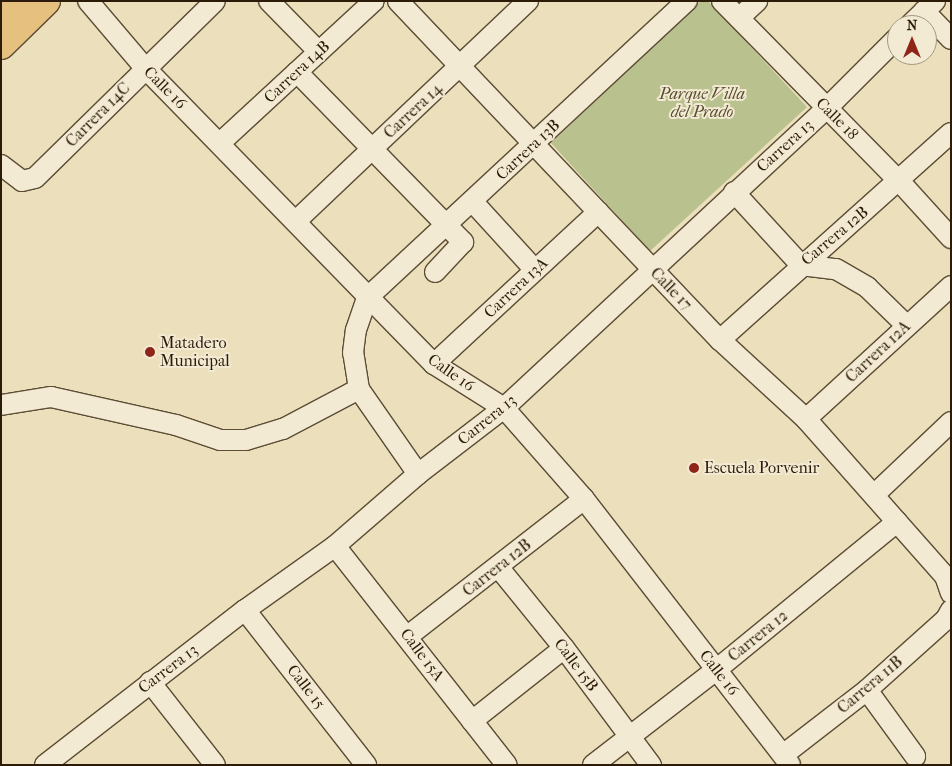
<!DOCTYPE html>
<style>
body{margin:0}
#map{position:relative;width:952px;height:766px;overflow:hidden;background:#ecdfbb;font-family:"IM FELL French Canon",serif}
div>[style]{position:absolute}
.green>*{inset:0;background:#b9c18e}
.roads{filter:drop-shadow(1px 0 #5c4c35) drop-shadow(-1px 0 #5c4c35) drop-shadow(0 1px #5c4c35) drop-shadow(0 -1px #5c4c35)}
.minor>*{height:20px;margin:-10px;padding:0 10px;transform-origin:10px;border-radius:10px;background:#f3ead3}
.highway>*{height:28px;margin:-14px;padding:0 14px;transform-origin:14px;border-radius:14px;background:#e6c07e}
.dots>*{width:14px;height:14px;translate:-50% -50%;box-sizing:border-box;border:2px solid #f3ead3;border-radius:50%}
span{translate:-50% -50%;white-space:nowrap;text-align:center;line-height:1.15;-webkit-text-stroke:4px #f3ead3;paint-order:stroke}
.street-label{font-size:16px;color:#2c1b08}
.park-label{font-size:16px;color:#564d30;font-style:italic}
.poi-label{font-size:16px;color:#2c1b08}
.left{translate:0 -50%;text-align:left}
.frame{position:absolute;inset:0;border:2px solid #2c1b08;pointer-events:none}
.north{position:absolute;left:887px;top:15px;width:50px;height:50px;box-sizing:border-box;background:#f3ead3;border:1px solid #a39782;border-radius:50%;rotate:0deg;font-size:14px;font-weight:700;line-height:20px;text-align:center;color:#2c1b08}
.north::after{content:'';display:block;margin:auto;width:18px;height:22px;background:#8f2418;clip-path:polygon(50% 0,100% 100%,50% 72%,0 100%)}
</style>
<div id="map">
<div class="green">
<div style="clip-path:polygon(701px 1px,708px 1px,807px 107px,650px 251px,551px 143px)"></div>
</div>
<div class="roads">
<div class="minor">
<div style="left:88px;top:1px;width:88px;rotate:49.6deg"></div>
<div style="left:145px;top:68px;width:414px;rotate:45.7deg"></div>
<div style="left:434px;top:364px;width:83px;rotate:32.2deg"></div>
<div style="left:504px;top:408px;width:121px;rotate:48.7deg"></div>
<div style="left:584px;top:499px;width:336px;rotate:52.2deg"></div>
<div style="left:269px;top:1px;width:71px;rotate:45.6deg"></div>
<div style="left:398px;top:1px;width:468px;rotate:46.5deg"></div>
<div style="left:720px;top:340px;width:117px;rotate:42.6deg"></div>
<div style="left:806px;top:419px;width:210px;rotate:48.5deg"></div>
<div style="left:945px;top:576px;width:18px;rotate:71deg"></div>
<div style="left:722px;top:1px;width:254px;rotate:45.5deg"></div>
<div style="left:900px;top:182px;width:76px;rotate:47.7deg"></div>
<div style="left:924px;top:11px;width:39px;rotate:46deg"></div>
<div style="left:739px;top:18px;width:25px;rotate:-43deg"></div>
<div style="left:910px;top:25px;width:35px;rotate:-44deg"></div>
<div style="left:297px;top:72px;width:238px;rotate:45.7deg"></div>
<div style="left:463px;top:242px;width:41px;rotate:133deg"></div>
<div style="left:220px;top:143px;width:209px;rotate:-42.7deg"></div>
<div style="left:1px;top:165px;width:26px;rotate:37deg"></div>
<div style="left:22px;top:181px;width:13px;rotate:-13deg"></div>
<div style="left:35px;top:178px;width:252px;rotate:-44.5deg"></div>
<div style="left:734px;top:192px;width:99px;rotate:47.5deg"></div>
<div style="left:801px;top:265px;width:35px;rotate:7deg"></div>
<div style="left:836px;top:269px;width:36px;rotate:30deg"></div>
<div style="left:867px;top:287px;width:54px;rotate:44.3deg"></div>
<div style="left:472px;top:201px;width:93px;rotate:47.6deg"></div>
<div style="left:296px;top:221px;width:320px;rotate:-43.5deg"></div>
<div style="left:720px;top:340px;width:310px;rotate:-41.9deg"></div>
<div style="left:434px;top:364px;width:224px;rotate:-42.8deg"></div>
<div style="left:1px;top:405px;width:51px;rotate:-9.1deg"></div>
<div style="left:51px;top:397px;width:128px;rotate:12.6deg"></div>
<div style="left:176px;top:425px;width:46px;rotate:18.8deg"></div>
<div style="left:220px;top:440px;width:26px"></div>
<div style="left:246px;top:440px;width:39px;rotate:-17deg"></div>
<div style="left:283px;top:429px;width:86px;rotate:-27.8deg"></div>
<div style="left:806px;top:419px;width:197px;rotate:-42.5deg"></div>
<div style="left:418px;top:474px;width:103px;rotate:-124.8deg"></div>
<div style="left:359px;top:389px;width:36px;rotate:-99deg"></div>
<div style="left:353px;top:353px;width:23px;rotate:-83deg"></div>
<div style="left:356px;top:330px;width:34px;rotate:-71deg"></div>
<div style="left:367px;top:298px;width:437px;rotate:-42.9deg"></div>
<div style="left:874px;top:495px;width:106px;rotate:-43.5deg"></div>
<div style="left:335px;top:546px;width:278px;rotate:51.9deg"></div>
<div style="left:499px;top:568px;width:103px;rotate:50.9deg"></div>
<div style="left:564px;top:648px;width:146px;rotate:53.4deg"></div>
<div style="left:245px;top:610px;width:197px;rotate:52deg"></div>
<div style="left:408px;top:636px;width:223px;rotate:-37.9deg"></div>
<div style="left:150px;top:682px;width:105px;rotate:51.9deg"></div>
<div style="left:867px;top:690px;width:82px;rotate:54deg"></div>
<div style="left:472px;top:721px;width:117px;rotate:-38.4deg"></div>
<div style="left:783px;top:755px;width:106px;rotate:-37.7deg"></div>
<div style="left:867px;top:690px;width:106px;rotate:-41.9deg"></div>
<div style="left:946px;top:619px;width:10px;rotate:-61deg"></div>
<div style="left:45px;top:765px;width:253px;rotate:-37.8deg"></div>
<div style="left:245px;top:610px;width:110px;rotate:-35.4deg"></div>
<div style="left:335px;top:546px;width:110px;rotate:-40.9deg"></div>
<div style="left:418px;top:474px;width:108px;rotate:-37.5deg"></div>
<div style="left:504px;top:408px;width:441px;rotate:-42.9deg"></div>
<div style="left:827px;top:108px;width:99px;rotate:-45deg"></div>
<div style="left:593px;top:765px;width:155px;rotate:-37.7deg"></div>
<div style="left:716px;top:670px;width:234px;rotate:-39.3deg"></div>
</div>
<div class="highway">
<div style="left:1px;top:13px;width:18px;rotate:-43deg"></div>
<div style="left:1px;top:45px;width:63px;rotate:-44.4deg"></div>
</div>
</div>
<div class="dots">
<div style="left:150px;top:352px;background:#8f2418"></div>
<div style="left:694px;top:468px;background:#8f2418"></div>
</div>
<div class="street-label">
<span style="left:297px;top:72px;rotate:-43deg">Carrera 14B</span>
<span style="left:165px;top:88px;rotate:45deg">Calle 16</span>
<span style="left:413px;top:111px;rotate:-43deg">Carrera 14</span>
<span style="left:98px;top:115px;rotate:-45deg">Carrera 14C</span>
<span style="left:837px;top:119px;rotate:45deg">Calle 18</span>
<span style="left:785px;top:146px;rotate:-42deg">Carrera 13</span>
<span style="left:528px;top:150px;rotate:-43deg">Carrera 13B</span>
<span style="left:835px;top:236px;rotate:-40deg">Carrera 12B</span>
<span style="left:516px;top:288px;rotate:-43deg">Carrera 13A</span>
<span style="left:671px;top:289px;rotate:46deg">Calle 17</span>
<span style="left:878px;top:352px;rotate:-43deg">Carrera 12A</span>
<span style="left:451px;top:373px;rotate:35deg">Calle 16</span>
<span style="left:487px;top:420px;rotate:-39deg">Carrera 13</span>
<span style="left:497px;top:568px;rotate:-38deg">Carrera 12B</span>
<span style="left:758px;top:636px;rotate:-39deg">Carrera 12</span>
<span style="left:422px;top:655px;rotate:53deg">Calle 15A</span>
<span style="left:576px;top:665px;rotate:53deg">Calle 15B</span>
<span style="left:168px;top:669px;rotate:-37deg">Carrera 13</span>
<span style="left:719px;top:673px;rotate:52deg">Calle 16</span>
<span style="left:870px;top:685px;rotate:-40deg">Carrera 11B</span>
<span style="left:306px;top:687px;rotate:52deg">Calle 15</span>
</div>
<div class="park-label">
<span style="left:702px;top:103px">Parque Villa<br>del Prado</span>
</div>
<div class="poi-label">
<span class="left" style="left:160px;top:352px">Matadero<br>Municipal</span>
<span class="left" style="left:704px;top:468px">Escuela Porvenir</span>
</div>
<div class="frame"></div>
<div class="north">N</div>
</div>
